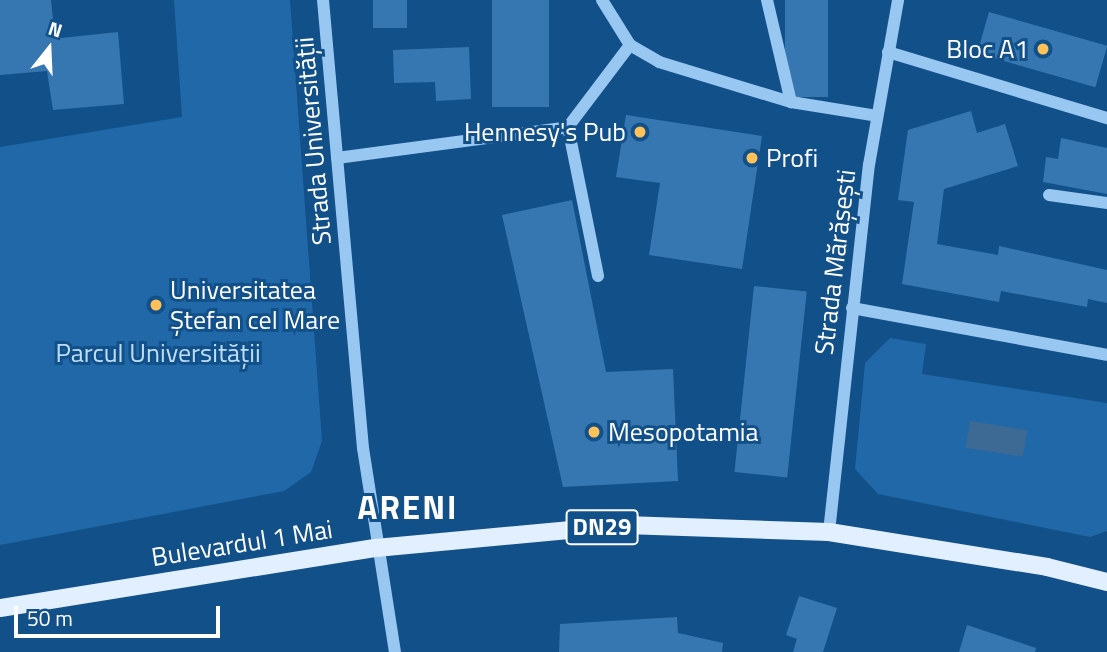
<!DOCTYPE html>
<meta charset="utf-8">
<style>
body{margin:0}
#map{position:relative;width:1107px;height:652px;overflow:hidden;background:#125089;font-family:"Titillium Web",sans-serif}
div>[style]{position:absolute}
.green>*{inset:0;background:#2168a8}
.water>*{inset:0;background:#3c6a95;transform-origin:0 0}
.building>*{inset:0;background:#3677b2;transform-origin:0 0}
.minor>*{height:12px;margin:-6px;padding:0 6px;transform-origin:6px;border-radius:6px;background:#98c7f1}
.major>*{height:18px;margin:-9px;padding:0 9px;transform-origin:9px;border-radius:9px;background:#e2efff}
.dots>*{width:19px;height:19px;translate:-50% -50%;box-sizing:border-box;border:4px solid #125089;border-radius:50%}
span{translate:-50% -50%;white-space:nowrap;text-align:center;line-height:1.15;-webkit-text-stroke:6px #125089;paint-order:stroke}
.shield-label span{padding:2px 5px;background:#125089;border:2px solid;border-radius:5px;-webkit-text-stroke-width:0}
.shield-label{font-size:24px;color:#fff;font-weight:700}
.poi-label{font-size:26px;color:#fff}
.right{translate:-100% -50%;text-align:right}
.left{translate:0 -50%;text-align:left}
.street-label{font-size:26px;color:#fff}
.park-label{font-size:26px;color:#bedffc}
.district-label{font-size:33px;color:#fff;font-weight:700;letter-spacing:2px}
.north{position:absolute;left:14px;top:14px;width:70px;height:70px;-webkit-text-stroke:5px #125089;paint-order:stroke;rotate:18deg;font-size:19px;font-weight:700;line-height:28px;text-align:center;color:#fff}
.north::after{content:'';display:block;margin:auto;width:24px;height:32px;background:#fff;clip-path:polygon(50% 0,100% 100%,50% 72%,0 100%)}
.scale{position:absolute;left:14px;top:606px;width:206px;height:32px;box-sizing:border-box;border:4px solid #fff;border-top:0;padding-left:9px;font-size:21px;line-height:24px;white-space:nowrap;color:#fff;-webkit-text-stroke:5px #125089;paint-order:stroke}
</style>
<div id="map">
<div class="green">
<div style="clip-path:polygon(174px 0,290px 0,322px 441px,311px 472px,284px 491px,0 545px,0 147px,182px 117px)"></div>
<div style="clip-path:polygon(890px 338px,926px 344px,922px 374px,1107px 403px,1107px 531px,1090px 537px,878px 494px,855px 469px,865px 363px)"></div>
</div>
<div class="water">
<div style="left:970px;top:421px;width:58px;height:27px;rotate:9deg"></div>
</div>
<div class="building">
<div style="clip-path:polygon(0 0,51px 0,54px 29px,60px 29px,61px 38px,118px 32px,124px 104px,53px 110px,47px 71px,0 75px)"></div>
<div style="left:373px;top:0;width:34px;height:28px"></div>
<div style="left:492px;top:0;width:57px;height:107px"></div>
<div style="left:785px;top:0;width:43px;height:97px"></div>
<div style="left:989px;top:12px;width:123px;height:43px;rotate:16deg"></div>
<div style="clip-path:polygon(469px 47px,471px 99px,436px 101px,435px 82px,394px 83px,393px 50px)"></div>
<div style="clip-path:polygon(971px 111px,977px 133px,1005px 124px,1018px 166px,944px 189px,937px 244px,998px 255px,999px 246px,1107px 270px,1107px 303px,1088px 299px,1087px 307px,1001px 291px,999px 302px,902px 284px,914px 202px,898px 200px,908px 130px)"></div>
<div style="clip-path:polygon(626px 115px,762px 136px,742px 269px,649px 255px,660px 183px,616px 177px)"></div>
<div style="clip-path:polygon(1061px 138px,1107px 148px,1107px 194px,1043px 182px,1046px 157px,1058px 159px)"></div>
<div style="clip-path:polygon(572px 200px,606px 372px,673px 369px,678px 481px,563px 487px,502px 215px)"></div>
<div style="left:754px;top:286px;width:53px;height:187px;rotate:6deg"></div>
<div style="clip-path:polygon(799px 596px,837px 608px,823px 652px,793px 652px,797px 639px,786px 635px)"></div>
<div style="clip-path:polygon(677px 617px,678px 633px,723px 643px,722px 652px,559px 652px,560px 624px)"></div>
<div style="clip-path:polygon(967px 625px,1036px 648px,1035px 652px,959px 652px)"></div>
</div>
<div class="minor">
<div style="left:323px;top:0;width:450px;rotate:84.9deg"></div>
<div style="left:363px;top:448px;width:206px;rotate:81.1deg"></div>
<div style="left:602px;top:0;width:53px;rotate:58.1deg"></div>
<div style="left:630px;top:45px;width:34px;rotate:30deg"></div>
<div style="left:659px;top:62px;width:138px;rotate:16.9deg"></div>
<div style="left:791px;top:102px;width:87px;rotate:9.2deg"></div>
<div style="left:767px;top:0;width:105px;rotate:76.8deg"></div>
<div style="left:888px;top:52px;width:229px;rotate:16.8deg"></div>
<div style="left:568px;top:127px;width:152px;rotate:78.6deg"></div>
<div style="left:337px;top:158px;width:233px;rotate:-7.6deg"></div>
<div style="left:568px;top:127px;width:103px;rotate:-52.9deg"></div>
<div style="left:1049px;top:195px;width:59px;rotate:7.9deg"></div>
<div style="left:852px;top:308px;width:259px;rotate:10.4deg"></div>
<div style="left:829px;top:532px;width:369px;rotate:-83.8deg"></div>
<div style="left:869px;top:165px;width:168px;rotate:-80deg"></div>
</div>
<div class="major">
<div style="left:0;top:608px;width:381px;rotate:-9.1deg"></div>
<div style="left:376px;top:548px;width:250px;rotate:-5.3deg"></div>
<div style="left:625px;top:525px;width:204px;rotate:2deg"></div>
<div style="left:829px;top:532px;width:221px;rotate:9.1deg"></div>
<div style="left:1047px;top:567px;width:62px;rotate:14deg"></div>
</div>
<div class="dots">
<div style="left:1043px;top:49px;background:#ffc158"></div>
<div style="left:640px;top:132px;background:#ffc158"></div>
<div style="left:752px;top:158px;background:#ffc158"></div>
<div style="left:156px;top:305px;background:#ffc158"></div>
<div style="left:594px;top:432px;background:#ffc158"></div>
</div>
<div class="shield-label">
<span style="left:602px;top:527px">DN29</span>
</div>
<div class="poi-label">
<span class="right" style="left:1029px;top:49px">Bloc A1</span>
<span class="right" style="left:626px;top:132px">Hennesy's Pub</span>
<span class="left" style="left:766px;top:158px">Profi</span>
<span class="left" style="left:170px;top:305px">Universitatea<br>Ștefan cel Mare</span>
<span class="left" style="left:608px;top:432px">Mesopotamia</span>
</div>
<div class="street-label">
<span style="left:313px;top:141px;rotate:-95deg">Strada Universității</span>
<span style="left:835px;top:262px;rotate:-83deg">Strada Mărășești</span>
<span style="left:242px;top:543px;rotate:-9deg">Bulevardul 1 Mai</span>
</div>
<div class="park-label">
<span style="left:158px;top:353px">Parcul Universității</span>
</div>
<div class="district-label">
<span style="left:408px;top:508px">ARENI</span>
</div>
<div class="north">N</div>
<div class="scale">50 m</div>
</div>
